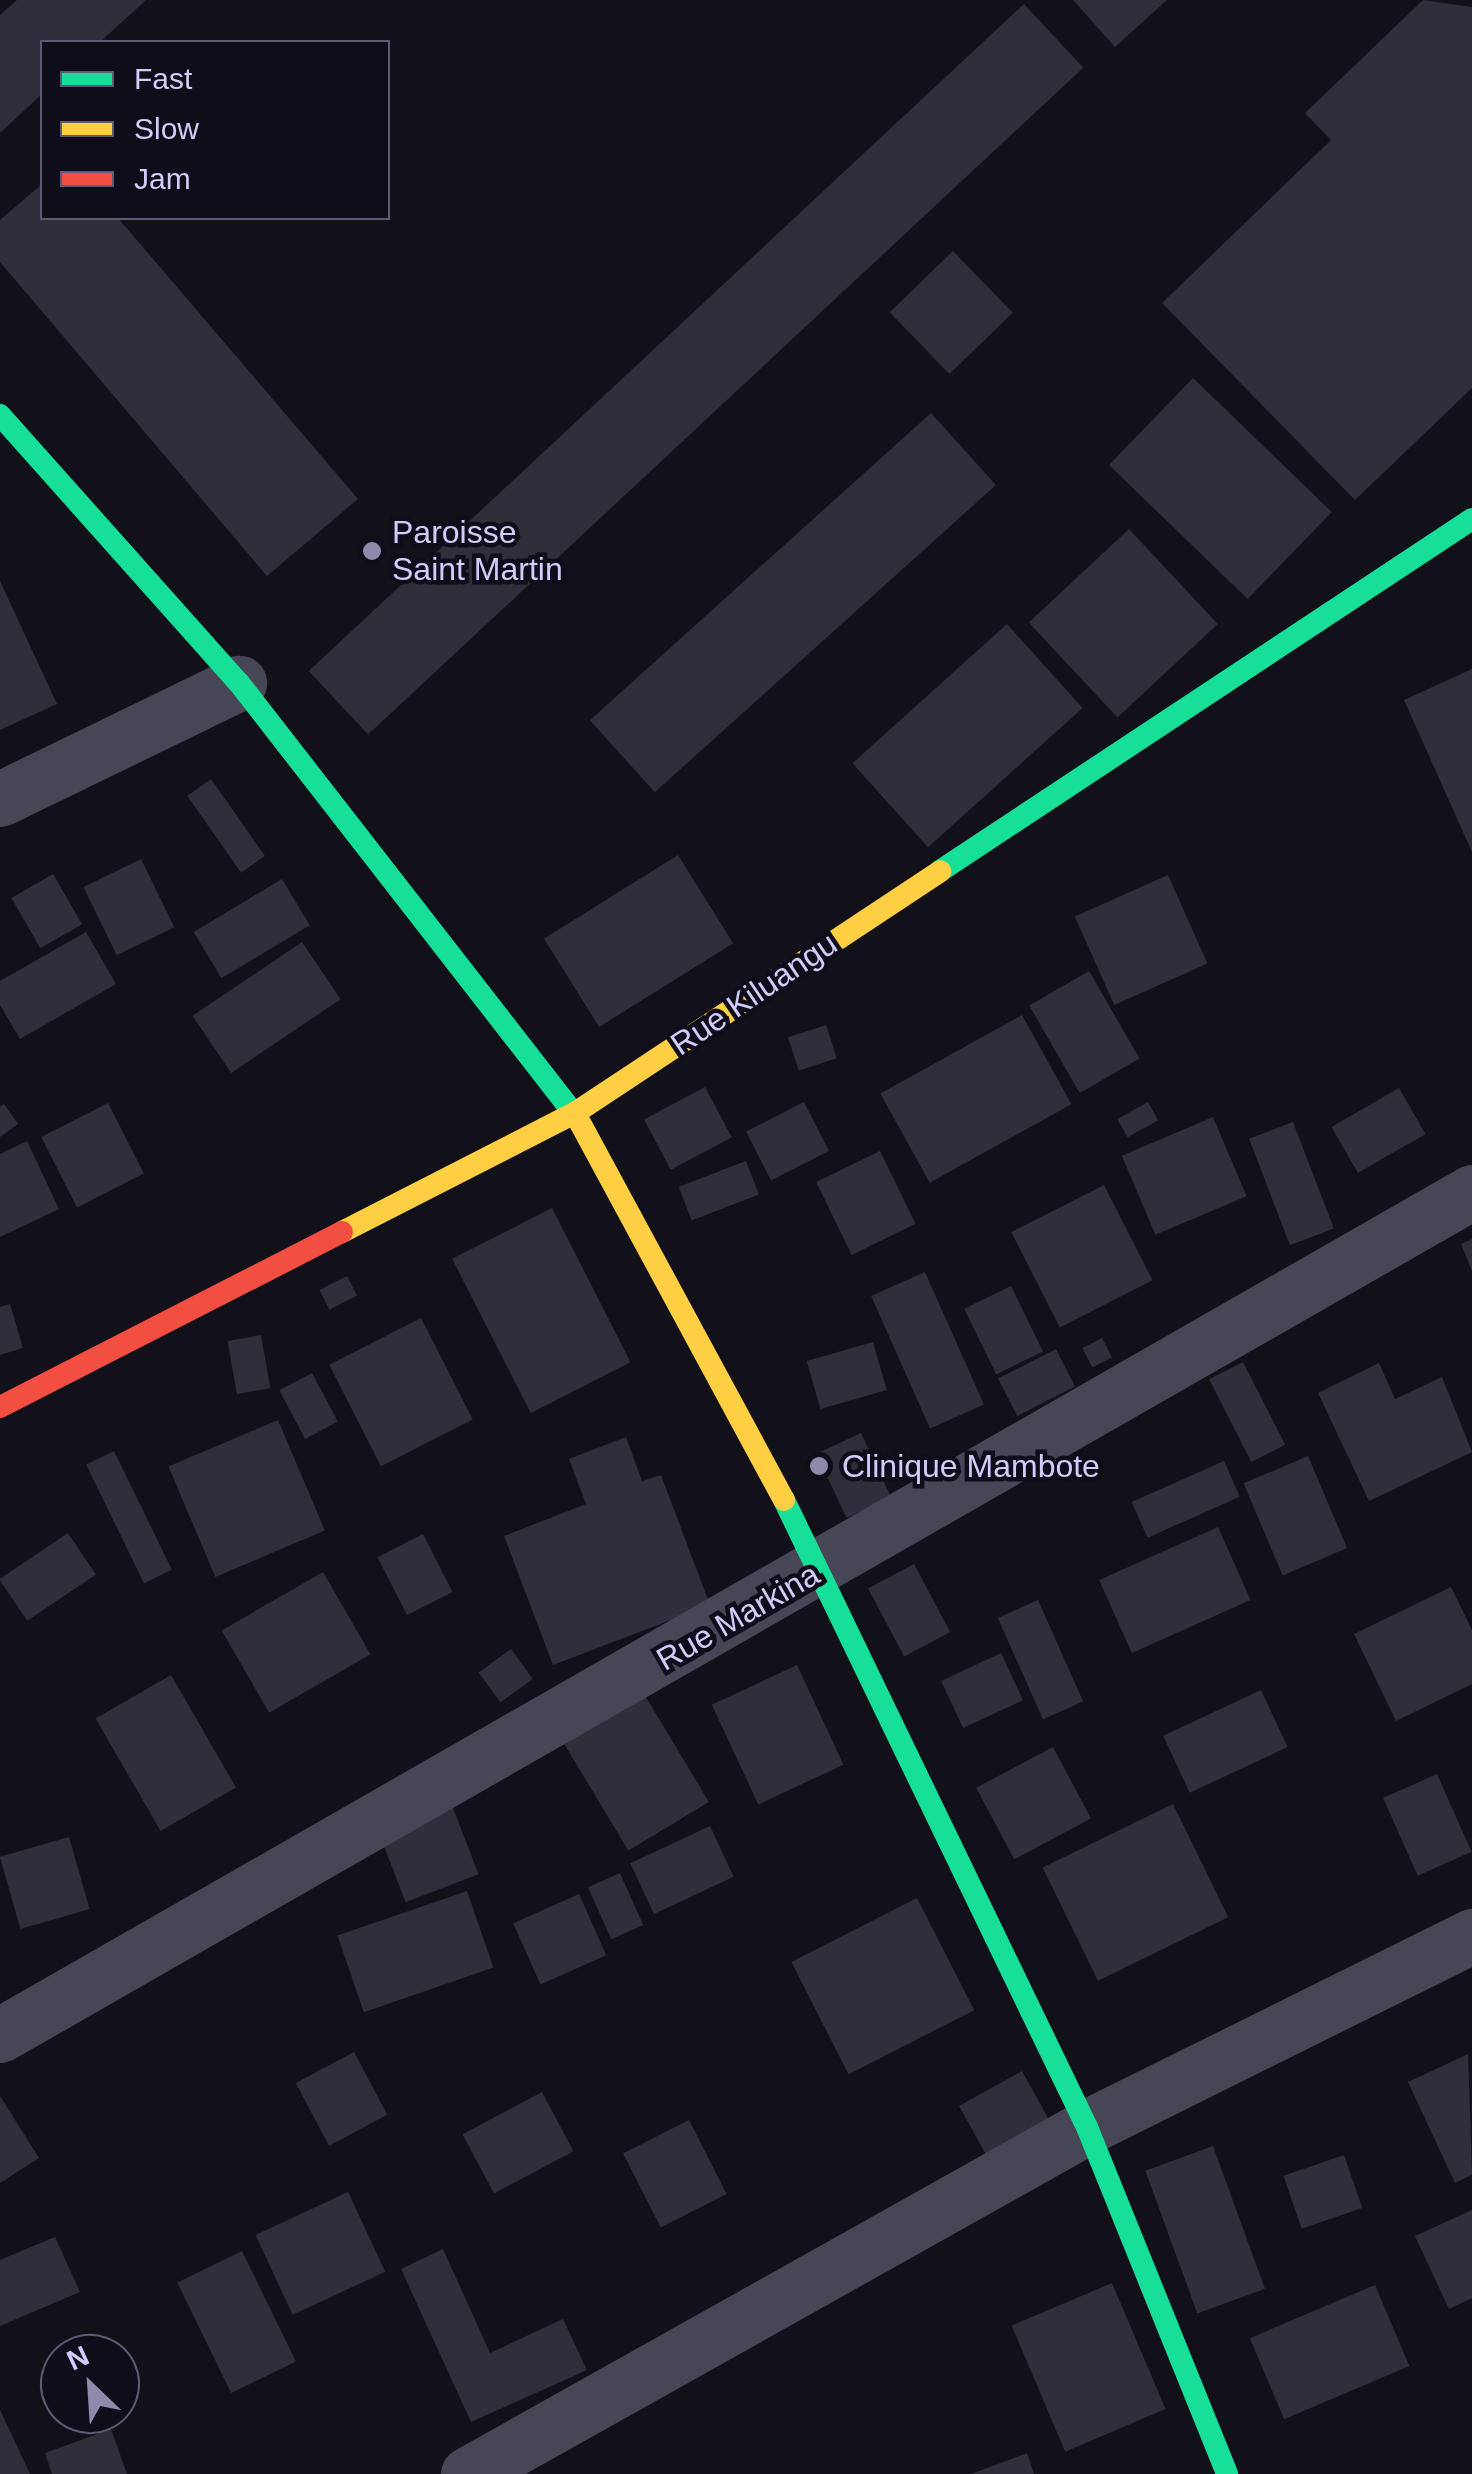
<!DOCTYPE html>
<style>
body{margin:0}
#map{position:relative;width:1472px;height:2474px;overflow:hidden;background:#121018;font-family:Helvetica,sans-serif}
div>[style]{position:absolute}
.building>*{inset:0;background:#302e3a;transform-origin:0 0}
.street>*{height:55px;margin:-27.5px;padding:0 27.5px;transform-origin:27.5px;border-radius:27.5px;background:#474657}
.fast>*{height:22px;margin:-11px;padding:0 11px;transform-origin:11px;border-radius:11px;background:#16e098}
.slow>*{height:22px;margin:-11px;padding:0 11px;transform-origin:11px;border-radius:11px;background:#ffcf43}
.jam>*{height:22px;margin:-11px;padding:0 11px;transform-origin:11px;border-radius:11px;background:#f24e42}
.dots>*{width:28px;height:28px;translate:-50% -50%;box-sizing:border-box;border:5px solid #100d1b;border-radius:50%}
span{translate:-50% -50%;white-space:nowrap;text-align:center;line-height:1.15;-webkit-text-stroke:9px #100d1b;paint-order:stroke}
.poi-label{font-size:32px;color:#d3ccfa}
.left{translate:0 -50%;text-align:left}
.street-label{font-size:32px;color:#d3ccfa}
.legend{position:absolute;left:40px;top:40px;width:350px;height:180px;box-sizing:border-box;background:#100d1b;border:2px solid #5e5974;margin:0;padding:12px 18px;list-style:none;font-size:30px;color:#d3ccfa}
.legend li{display:flex;align-items:center;gap:20px;height:50px}
.legend b{width:50px;border:2px solid #5e5974}
.north{position:absolute;left:40px;top:2334px;width:100px;height:100px;box-sizing:border-box;background:#100d1b;border:2px solid #5e5974;border-radius:50%;rotate:335deg;font-size:28px;font-weight:700;line-height:40px;text-align:center;color:#d3ccfa}
.north::after{content:'';display:block;margin:auto;width:35px;height:45px;background:#8f8aab;clip-path:polygon(50% 0,100% 100%,50% 72%,0 100%)}
</style>
<div id="map">
<div class="building">
<div style="clip-path:polygon(17px 0,146px 0,100px 42px,42px 42px,42px 94px,0 133px,0 15px)"></div>
<div style="clip-path:polygon(1073px 0,1167px 0,1115px 47px)"></div>
<div style="clip-path:polygon(1423px 0,1472px 7px,1472px 388px,1355px 500px,1162px 303px,1331px 140px,1305px 113px)"></div>
<div style="left:1024px;top:4px;width:87px;height:978px;rotate:47deg"></div>
<div style="clip-path:polygon(42px 184px,42px 218px,118px 218px,358px 499px,267px 576px,0 262px,0 220px)"></div>
<div style="left:953px;top:251px;width:86px;height:88px;rotate:46deg"></div>
<div style="left:1193px;top:378px;width:193px;height:121px;rotate:44deg"></div>
<div style="left:931px;top:413px;width:97px;height:459px;rotate:48deg"></div>
<div style="left:1129px;top:529px;width:130px;height:137px;rotate:47deg"></div>
<div style="clip-path:polygon(0 581px,57px 704px,0 730px)"></div>
<div style="left:1007px;top:624px;width:113px;height:208px;rotate:48deg"></div>
<div style="clip-path:polygon(1472px 669px,1472px 852px,1404px 700px)"></div>
<div style="left:211px;top:779px;width:94px;height:29px;rotate:55deg"></div>
<div style="left:678px;top:855px;width:104px;height:158px;rotate:58deg"></div>
<div style="left:141px;top:859px;width:76px;height:64px;rotate:64deg"></div>
<div style="left:53px;top:874px;width:58px;height:48px;rotate:60deg"></div>
<div style="left:1168px;top:875px;width:97px;height:102px;rotate:66deg"></div>
<div style="left:282px;top:879px;width:54px;height:103px;rotate:59deg"></div>
<div style="clip-path:polygon(86px 932px,116px 984px,20px 1039px,0 1005px,0 981px)"></div>
<div style="left:302px;top:942px;width:69px;height:132px;rotate:56deg"></div>
<div style="left:1089px;top:971px;width:101px;height:69px;rotate:60deg"></div>
<div style="left:1022px;top:1015px;width:102px;height:162px;rotate:61deg"></div>
<div style="left:826px;top:1025px;width:35px;height:40px;rotate:72deg"></div>
<div style="left:705px;top:1087px;width:57px;height:69px;rotate:62deg"></div>
<div style="left:1399px;top:1088px;width:53px;height:78px;rotate:60deg"></div>
<div style="left:804px;top:1102px;width:55px;height:65px;rotate:63deg"></div>
<div style="left:1148px;top:1102px;width:21px;height:35px;rotate:61deg"></div>
<div style="left:108px;top:1103px;width:79px;height:75px;rotate:63deg"></div>
<div style="clip-path:polygon(4px 1104px,18px 1124px,0 1137px,0 1107px)"></div>
<div style="left:1213px;top:1117px;width:86px;height:99px;rotate:67deg"></div>
<div style="left:1293px;top:1122px;width:114px;height:47px;rotate:69deg"></div>
<div style="clip-path:polygon(27px 1141px,59px 1209px,0 1237px,0 1154px)"></div>
<div style="left:880px;top:1151px;width:81px;height:71px;rotate:64deg"></div>
<div style="left:746px;top:1161px;width:36px;height:72px;rotate:69deg"></div>
<div style="left:1104px;top:1185px;width:107px;height:104px;rotate:63deg"></div>
<div style="left:552px;top:1208px;width:173px;height:112px;rotate:63deg"></div>
<div style="clip-path:polygon(1472px 1239px,1472px 1271px,1461px 1244px)"></div>
<div style="left:925px;top:1272px;width:145px;height:59px;rotate:66deg"></div>
<div style="left:347px;top:1276px;width:22px;height:31px;rotate:63deg"></div>
<div style="left:1011px;top:1286px;width:73px;height:52px;rotate:64deg"></div>
<div style="clip-path:polygon(10px 1304px,23px 1348px,0 1355px,0 1307px)"></div>
<div style="left:421px;top:1318px;width:114px;height:103px;rotate:63deg"></div>
<div style="left:261px;top:1335px;width:54px;height:34px;rotate:80deg"></div>
<div style="left:1102px;top:1338px;width:22px;height:22px;rotate:63deg"></div>
<div style="left:873px;top:1342px;width:50px;height:69px;rotate:74deg"></div>
<div style="left:1056px;top:1349px;width:42px;height:65px;rotate:63deg"></div>
<div style="left:1243px;top:1362px;width:93px;height:38px;rotate:63deg"></div>
<div style="clip-path:polygon(1379px 1363px,1395px 1399px,1442px 1377px,1472px 1452px,1369px 1501px,1318px 1393px)"></div>
<div style="left:312px;top:1373px;width:55px;height:37px;rotate:62deg"></div>
<div style="left:278px;top:1420px;width:120px;height:119px;rotate:67deg"></div>
<div style="left:861px;top:1433px;width:71px;height:49px;rotate:65deg"></div>
<div style="clip-path:polygon(626px 1437px,642px 1481px,661px 1475px,710px 1605px,553px 1665px,504px 1536px,586px 1504px,569px 1459px)"></div>
<div style="left:114px;top:1451px;width:132px;height:31px;rotate:64deg"></div>
<div style="left:1308px;top:1456px;width:100px;height:70px;rotate:67deg"></div>
<div style="left:1224px;top:1461px;width:39px;height:101px;rotate:66deg"></div>
<div style="left:1218px;top:1527px;width:80px;height:130px;rotate:66deg"></div>
<div style="left:68px;top:1533px;width:50px;height:83px;rotate:56deg"></div>
<div style="left:423px;top:1534px;width:65px;height:51px;rotate:63deg"></div>
<div style="left:914px;top:1564px;width:77px;height:52px;rotate:62deg"></div>
<div style="left:323px;top:1572px;width:95px;height:117px;rotate:60deg"></div>
<div style="clip-path:polygon(1451px 1587px,1472px 1630px,1472px 1684px,1396px 1721px,1354px 1634px)"></div>
<div style="left:1038px;top:1600px;width:111px;height:44px;rotate:66deg"></div>
<div style="left:511px;top:1649px;width:37px;height:40px;rotate:54deg"></div>
<div style="left:1001px;top:1653px;width:52px;height:66px;rotate:65deg"></div>
<div style="left:797px;top:1665px;width:110px;height:94px;rotate:65deg"></div>
<div style="left:171px;top:1675px;width:130px;height:87px;rotate:60deg"></div>
<div style="left:1261px;top:1690px;width:63px;height:108px;rotate:65deg"></div>
<div style="left:644px;top:1694px;width:126px;height:94px;rotate:59deg"></div>
<div style="left:1053px;top:1747px;width:81px;height:87px;rotate:62deg"></div>
<div style="left:1437px;top:1774px;width:85px;height:59px;rotate:66deg"></div>
<div style="left:1173px;top:1804px;width:126px;height:145px;rotate:64deg"></div>
<div style="left:453px;top:1808px;width:71px;height:78px;rotate:69deg"></div>
<div style="left:710px;top:1826px;width:56px;height:88px;rotate:65deg"></div>
<div style="left:69px;top:1837px;width:75px;height:72px;rotate:74deg"></div>
<div style="left:620px;top:1873px;width:57px;height:35px;rotate:66deg"></div>
<div style="left:467px;top:1891px;width:81px;height:137px;rotate:71deg"></div>
<div style="left:579px;top:1894px;width:67px;height:72px;rotate:66deg"></div>
<div style="left:917px;top:1898px;width:126px;height:141px;rotate:63deg"></div>
<div style="left:354px;top:2052px;width:71px;height:66px;rotate:62deg"></div>
<div style="clip-path:polygon(1468px 2054px,1472px 2175px,1455px 2183px,1408px 2082px)"></div>
<div style="left:1022px;top:2071px;width:58px;height:72px;rotate:61deg"></div>
<div style="left:542px;top:2092px;width:67px;height:90px;rotate:62deg"></div>
<div style="clip-path:polygon(0 2096px,39px 2158px,0 2183px)"></div>
<div style="left:689px;top:2120px;width:83px;height:74px;rotate:63deg"></div>
<div style="left:1213px;top:2146px;width:152px;height:72px;rotate:70deg"></div>
<div style="left:1344px;top:2155px;width:56px;height:64px;rotate:71deg"></div>
<div style="left:348px;top:2192px;width:88px;height:102px;rotate:65deg"></div>
<div style="clip-path:polygon(1472px 2210px,1472px 2298px,1449px 2309px,1415px 2236px)"></div>
<div style="clip-path:polygon(55px 2237px,80px 2292px,0 2326px,0 2260px)"></div>
<div style="clip-path:polygon(443px 2249px,490px 2353px,563px 2319px,587px 2370px,471px 2422px,401px 2269px)"></div>
<div style="left:242px;top:2251px;width:123px;height:72px;rotate:64deg"></div>
<div style="left:1112px;top:2283px;width:137px;height:109px;rotate:67deg"></div>
<div style="left:1375px;top:2285px;width:88px;height:136px;rotate:67deg"></div>
<div style="clip-path:polygon(0 2410px,30px 2474px,0 2474px)"></div>
<div style="clip-path:polygon(111px 2429px,127px 2474px,52px 2474px,45px 2453px)"></div>
<div style="clip-path:polygon(1027px 2453px,1034px 2474px,971px 2474px)"></div>
</div>
<div class="street">
<div style="left:0;top:799px;width:266px;rotate:-25.9deg"></div>
<div style="left:0;top:2035px;width:1696px;rotate:-29.8deg"></div>
<div style="left:468px;top:2474px;width:710px;rotate:-29.27deg"></div>
<div style="left:1087px;top:2127px;width:430px;rotate:-26.4deg"></div>
</div>
<div class="fast">
<div style="left:0;top:415px;width:359px;rotate:48.3deg"></div>
<div style="left:239px;top:683px;width:552px;rotate:52.13deg"></div>
<div style="left:940px;top:871px;width:638px;rotate:-33.49deg"></div>
<div style="left:784px;top:1500px;width:696px;rotate:64.21deg"></div>
<div style="left:1087px;top:2127px;width:374px;rotate:68deg"></div>
</div>
<div class="slow">
<div style="left:578px;top:1119px;width:433px;rotate:61.6deg"></div>
<div style="left:342px;top:1232px;width:262px;rotate:-27.1deg"></div>
<div style="left:575px;top:1113px;width:438px;rotate:-33.5deg"></div>
</div>
<div class="jam">
<div style="left:0;top:1407px;width:384px;rotate:-27.1deg"></div>
</div>
<div class="dots">
<div style="left:372px;top:551px;background:#8f8aab"></div>
<div style="left:819px;top:1466px;background:#8f8aab"></div>
</div>
<div class="poi-label">
<span class="left" style="left:392px;top:551px">Paroisse<br>Saint Martin</span>
<span class="left" style="left:842px;top:1466px">Clinique Mambote</span>
</div>
<div class="street-label">
<span style="left:754px;top:994px;rotate:-34deg">Rue Kiluangu</span>
<span style="left:738px;top:1617px;rotate:-30deg">Rue Markina</span>
</div>
<ul class="legend">
<li><b style="height:12px;background:#16e098"></b>Fast</li>
<li><b style="height:12px;background:#ffcf43"></b>Slow</li>
<li><b style="height:12px;background:#f24e42"></b>Jam</li>
</ul>
<div class="north">N</div>
</div>
